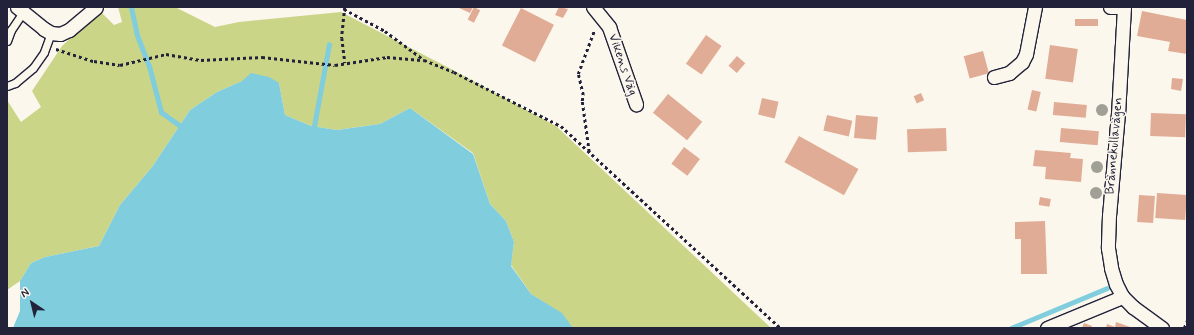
<!DOCTYPE html>
<meta charset="utf-8">
<style>
body{margin:0}
#map{position:relative;width:1194px;height:335px;overflow:hidden;background:#fbf7ec;font-family:Mynerve,sans-serif}
div>[style]{position:absolute}
.green>*{inset:0;background:#cbd588}
.water>*{inset:0;background:#7fcddd}
.stream>*{height:5px;margin:-2.5px;padding:0 2.5px;transform-origin:2.5px;border-radius:2.5px;background:#7fcddd}
.building>*{inset:0;background:#e1ac96;transform-origin:0 0}
.path>*{height:2.5px;margin-top:-1.25px;transform-origin:0;background:repeating-linear-gradient(90deg,#22223b 0 3px,transparent 0 6px)}
.roads{filter:drop-shadow(1px 0 #22223b) drop-shadow(-1px 0 #22223b) drop-shadow(0 1px #22223b) drop-shadow(0 -1px #22223b)}
.lane>*{height:7px;margin:-3.5px;padding:0 3.5px;transform-origin:3.5px;border-radius:3.5px;background:#fbf7ec}
.street>*{height:13px;margin:-6.5px;padding:0 6.5px;transform-origin:6.5px;border-radius:6.5px;background:#fbf7ec}
.trees>*{width:12px;height:12px;margin:-6px;border-radius:50%;background:#a0a097}
span{translate:-50% -50%;white-space:nowrap;text-align:center;line-height:1.15;-webkit-text-stroke:3px #fbf7ec;paint-order:stroke}
.street-label{font-size:13px;color:#22223b}
.frame{position:absolute;inset:0;border:8px solid #22223b;pointer-events:none}
.north{position:absolute;left:12px;top:283px;width:40px;height:40px;-webkit-text-stroke:3px #fbf7ec;paint-order:stroke;rotate:325deg;font-size:11px;font-weight:700;line-height:16px;text-align:center;color:#22223b}
.north::after{content:'';display:block;margin:auto;width:14px;height:18px;background:#22223b;clip-path:polygon(50% 0,100% 100%,50% 72%,0 100%)}
</style>
<div id="map">
<div class="green">
<div style="clip-path:polygon(118px 7px,175px 7px,215px 27px,239px 22px,341px 12px,453px 70px,556px 126px,771px 328px,573px 328px,561px 313px,531px 294px,511px 265px,514px 242px,506px 221px,490px 204px,473px 153px,410px 108px,380px 124px,337px 130px,311px 126px,285px 115px,279px 83px,242px 81px,217px 92px,190px 110px,152px 167px,120px 205px,99px 246px,45px 257px,31px 263px,20px 281px,7px 290px,7px 100px,21px 122px,41px 107px,32px 91px,62px 46px,100px 11px,114px 25px,122px 22px)"></div>
</div>
<div class="water">
<div style="clip-path:polygon(251px 73px,269px 77px,279px 83px,285px 115px,311px 126px,337px 130px,380px 124px,410px 108px,473px 154px,490px 204px,506px 221px,514px 242px,511px 266px,531px 294px,562px 313px,573px 328px,13px 328px,20px 311px,20px 281px,31px 263px,45px 257px,99px 246px,120px 205px,152px 167px,190px 110px,217px 92px,242px 81px)"></div>
</div>
<div class="stream">
<div style="left:131px;top:7px;width:29px;rotate:78deg"></div>
<div style="left:137px;top:35px;width:33px;rotate:69deg"></div>
<div style="left:149px;top:66px;width:48px;rotate:75.4deg"></div>
<div style="left:161px;top:112px;width:24px;rotate:36deg"></div>
<div style="left:314px;top:126px;width:83px;rotate:-79.6deg"></div>
<div style="left:1011px;top:328px;width:104px;rotate:-22.6deg"></div>
</div>
<div class="building">
<div style="clip-path:polygon(457px 7px,473px 7px,470px 13px)"></div>
<div style="left:474px;top:7px;width:7px;height:14px;rotate:27deg"></div>
<div style="clip-path:polygon(559px 7px,568px 9px,563px 18px,555px 15px)"></div>
<div style="left:521px;top:8px;width:37px;height:42px;rotate:27deg"></div>
<div style="clip-path:polygon(1142px 11px,1187px 20px,1187px 54px,1168px 51px,1170px 42px,1137px 36px)"></div>
<div style="left:1075px;top:19px;width:23px;height:7px"></div>
<div style="left:706px;top:35px;width:19px;height:35px;rotate:35deg"></div>
<div style="left:1050px;top:45px;width:28px;height:34px;rotate:8deg"></div>
<div style="left:983px;top:51px;width:23px;height:20px;rotate:75deg"></div>
<div style="left:737px;top:56px;width:11px;height:13px;rotate:41deg"></div>
<div style="clip-path:polygon(1172px 78px,1183px 79px,1181px 91px,1171px 89px)"></div>
<div style="left:1032px;top:90px;width:9px;height:20px;rotate:13deg"></div>
<div style="left:921px;top:93px;width:8px;height:8px;rotate:67deg"></div>
<div style="left:668px;top:94px;width:44px;height:24px;rotate:39deg"></div>
<div style="left:762px;top:98px;width:17px;height:17px;rotate:13deg"></div>
<div style="left:1054px;top:102px;width:33px;height:13px;rotate:5deg"></div>
<div style="left:1151px;top:113px;width:35px;height:23px;rotate:2deg"></div>
<div style="left:827px;top:115px;width:26px;height:16px;rotate:13deg"></div>
<div style="left:856px;top:115px;width:22px;height:23px;rotate:5deg"></div>
<div style="left:946px;top:128px;width:23px;height:39px;rotate:88deg"></div>
<div style="left:1061px;top:128px;width:38px;height:14px;rotate:5deg"></div>
<div style="left:799px;top:136px;width:68px;height:30px;rotate:29deg"></div>
<div style="left:684px;top:147px;width:20px;height:21px;rotate:37deg"></div>
<div style="clip-path:polygon(1035px 150px,1071px 153px,1070px 158px,1083px 159px,1081px 182px,1045px 179px,1046px 167px,1033px 166px)"></div>
<div style="left:1157px;top:193px;width:30px;height:25px;rotate:4deg"></div>
<div style="left:1139px;top:195px;width:16px;height:27px;rotate:4deg"></div>
<div style="left:1040px;top:197px;width:11px;height:8px;rotate:10deg"></div>
<div style="clip-path:polygon(1045px 221px,1047px 274px,1021px 274px,1021px 239px,1015px 239px,1015px 222px)"></div>
<div style="clip-path:polygon(1116px 322px,1133px 328px,1106px 328px,1107px 324px,1115px 327px)"></div>
<div style="clip-path:polygon(1084px 323px,1092px 326px,1091px 328px,1082px 328px)"></div>
</div>
<div class="path">
<div style="left:345px;top:7px;width:31px;rotate:96deg"></div>
<div style="left:342px;top:38px;width:25px;rotate:83deg"></div>
<div style="left:344px;top:9px;width:47px;rotate:28.2deg"></div>
<div style="left:385px;top:31px;width:47px;rotate:36.4deg"></div>
<div style="left:56px;top:49px;width:40px;rotate:18deg"></div>
<div style="left:94px;top:61px;width:26px;rotate:9deg"></div>
<div style="left:120px;top:65px;width:47px;rotate:-13.4deg"></div>
<div style="left:166px;top:54px;width:36px;rotate:10deg"></div>
<div style="left:201px;top:60px;width:61px;rotate:-2.8deg"></div>
<div style="left:262px;top:57px;width:73px;rotate:6.3deg"></div>
<div style="left:335px;top:65px;width:53px;rotate:-8.7deg"></div>
<div style="left:387px;top:57px;width:37px;rotate:5deg"></div>
<div style="left:424px;top:60px;width:32px;rotate:22deg"></div>
<div style="left:454px;top:72px;width:120px;rotate:26.8deg"></div>
<div style="left:561px;top:126px;width:299px;rotate:42.6deg"></div>
<div style="left:589px;top:152px;width:51px;rotate:-97.8deg"></div>
<div style="left:582px;top:101px;width:6px;rotate:-81deg"></div>
<div style="left:583px;top:95px;width:22px;rotate:-103deg"></div>
<div style="left:578px;top:74px;width:46px;rotate:-69.6deg"></div>
<div style="left:1184px;top:328px;width:8px;rotate:-67deg"></div>
</div>
<div class="roads">
<div class="lane">
<div style="left:7px;top:41px;width:12px;rotate:-70deg"></div>
<div style="left:11px;top:30px;width:22px;rotate:-56deg"></div>
<div style="left:7px;top:86px;width:9px;rotate:-21deg"></div>
<div style="left:15px;top:83px;width:23px;rotate:-40deg"></div>
<div style="left:33px;top:68px;width:19px;rotate:-55deg"></div>
<div style="left:44px;top:52px;width:20px;rotate:-70deg"></div>
</div>
<div class="street">
<div style="left:17px;top:7px;width:35px;rotate:39deg"></div>
<div style="left:44px;top:29px;width:8px;rotate:30deg"></div>
<div style="left:51px;top:33px;width:9px;rotate:6deg"></div>
<div style="left:60px;top:34px;width:10px;rotate:-24deg"></div>
<div style="left:69px;top:30px;width:35px;rotate:-40deg"></div>
<div style="left:593px;top:7px;width:26px;rotate:51deg"></div>
<div style="left:609px;top:27px;width:82px;rotate:70.7deg"></div>
<div style="left:1110px;top:7px;width:14px"></div>
<div style="left:1124px;top:7px;width:106px;rotate:93.2deg"></div>
<div style="left:1118px;top:113px;width:102px;rotate:95deg"></div>
<div style="left:1109px;top:215px;width:33px;rotate:92deg"></div>
<div style="left:1108px;top:248px;width:20px;rotate:81deg"></div>
<div style="left:1111px;top:268px;width:17px;rotate:73deg"></div>
<div style="left:1116px;top:284px;width:13px;rotate:63deg"></div>
<div style="left:1122px;top:296px;width:16px;rotate:45deg"></div>
<div style="left:1133px;top:307px;width:36px;rotate:36deg"></div>
<div style="left:994px;top:77px;width:16px;rotate:-15deg"></div>
<div style="left:1009px;top:73px;width:17px;rotate:-40deg"></div>
<div style="left:1022px;top:62px;width:9px;rotate:-63deg"></div>
<div style="left:1026px;top:54px;width:48px;rotate:-79.2deg"></div>
<div style="left:1047px;top:328px;width:76px;rotate:-22.5deg"></div>
<div style="left:1117px;top:299px;width:6px;rotate:-31deg"></div>
</div>
</div>
<div class="trees">
<div style="left:1102px;top:110px"></div>
<div style="left:1097px;top:167px"></div>
<div style="left:1096px;top:193px"></div>
</div>
<div class="street-label">
<span style="left:622px;top:65px;rotate:71deg">Vikens Väg</span>
<span style="left:1115px;top:146px;rotate:-85deg">Brännekullavägen</span>
</div>
<div class="frame"></div>
<div class="north">N</div>
</div>
